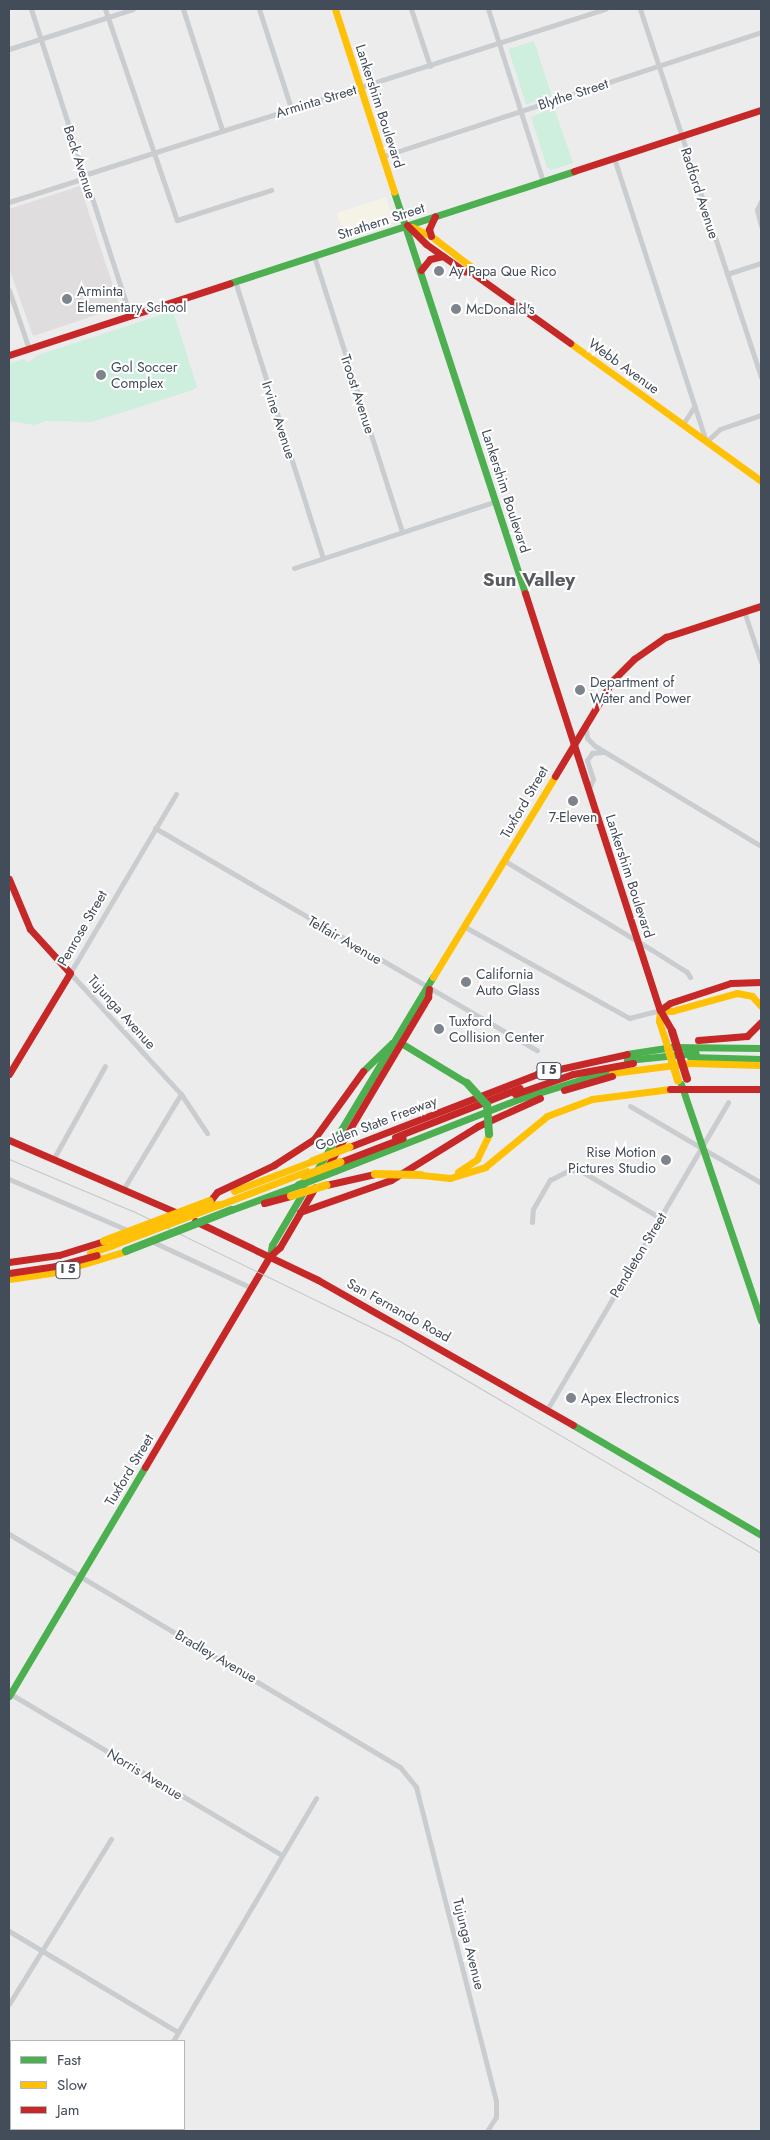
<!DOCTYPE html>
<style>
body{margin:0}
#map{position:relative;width:770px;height:2140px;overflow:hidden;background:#edecec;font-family:Jost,sans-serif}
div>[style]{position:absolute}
.commercial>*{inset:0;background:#f5f2e6;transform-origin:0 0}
.education>*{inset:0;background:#dfddde}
.green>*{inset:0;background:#ceeede;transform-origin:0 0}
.street>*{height:5px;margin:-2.5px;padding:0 2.5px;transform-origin:2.5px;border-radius:2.5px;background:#cacdd0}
.fast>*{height:7px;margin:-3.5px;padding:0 3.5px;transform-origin:3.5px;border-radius:3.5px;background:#4caf50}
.slow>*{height:7px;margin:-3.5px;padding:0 3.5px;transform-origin:3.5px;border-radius:3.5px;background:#ffc107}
.jam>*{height:7px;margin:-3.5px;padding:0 3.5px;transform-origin:3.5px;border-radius:3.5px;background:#c62828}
.rail>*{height:1px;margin:-0.5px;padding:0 0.5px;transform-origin:0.5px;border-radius:0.5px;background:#c3c5c8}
.fast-bridge>*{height:8px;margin:-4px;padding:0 4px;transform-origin:4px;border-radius:4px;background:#4caf50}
.slow-bridge>*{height:8px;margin:-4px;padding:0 4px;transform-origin:4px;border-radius:4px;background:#ffc107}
.jam-bridge>*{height:8px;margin:-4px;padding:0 4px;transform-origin:4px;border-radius:4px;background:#c62828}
.dots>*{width:14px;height:14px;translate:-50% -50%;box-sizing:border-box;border:2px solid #fff;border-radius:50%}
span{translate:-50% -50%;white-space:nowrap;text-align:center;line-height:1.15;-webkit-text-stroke:4px #fff;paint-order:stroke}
.shield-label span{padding:1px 4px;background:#fff;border:1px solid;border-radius:4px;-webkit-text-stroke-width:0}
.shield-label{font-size:12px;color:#434c59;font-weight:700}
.street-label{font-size:14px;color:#434c59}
.poi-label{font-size:14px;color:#434c59}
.left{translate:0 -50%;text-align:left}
.right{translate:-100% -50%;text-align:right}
.district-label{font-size:19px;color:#585b60;font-weight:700}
.frame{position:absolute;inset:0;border:10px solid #434c59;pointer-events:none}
.legend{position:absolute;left:10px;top:2040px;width:175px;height:90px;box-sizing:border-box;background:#fff;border:1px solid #b4b7bd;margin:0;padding:6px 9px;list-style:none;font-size:15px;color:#434c59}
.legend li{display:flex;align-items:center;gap:10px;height:25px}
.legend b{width:25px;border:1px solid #b4b7bd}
</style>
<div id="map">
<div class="commercial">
<div style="left:386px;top:197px;width:26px;height:52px;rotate:72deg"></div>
</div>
<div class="education">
<div style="clip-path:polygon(80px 186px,120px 307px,33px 336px,9px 268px,9px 209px)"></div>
</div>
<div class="green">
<div style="left:534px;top:41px;width:58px;height:27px;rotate:72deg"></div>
<div style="clip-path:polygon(554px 108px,573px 163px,551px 170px,547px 167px,531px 117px)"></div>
<div style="clip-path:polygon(173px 311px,197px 387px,193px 390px,92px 422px,45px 421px,35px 425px,9px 421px,9px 364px,23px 359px,29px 362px,38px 355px)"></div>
</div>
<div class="street">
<div style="left:31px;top:9px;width:323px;rotate:72.1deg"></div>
<div style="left:105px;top:9px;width:223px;rotate:71.2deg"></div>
<div style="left:177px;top:220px;width:99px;rotate:-17.7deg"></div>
<div style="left:183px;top:9px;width:127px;rotate:72.1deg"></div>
<div style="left:259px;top:9px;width:104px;rotate:72.1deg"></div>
<div style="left:411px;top:9px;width:60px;rotate:71.6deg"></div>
<div style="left:488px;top:9px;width:181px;rotate:72.3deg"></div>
<div style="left:640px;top:9px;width:387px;rotate:71.8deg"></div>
<div style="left:9px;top:49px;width:130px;rotate:-17.9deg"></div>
<div style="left:384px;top:156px;width:397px;rotate:-18.2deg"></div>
<div style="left:614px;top:158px;width:298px;rotate:72deg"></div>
<div style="left:84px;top:175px;width:547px;rotate:-17.67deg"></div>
<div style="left:761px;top:201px;width:10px;rotate:114deg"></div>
<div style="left:757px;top:210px;width:16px;rotate:76deg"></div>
<div style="left:9px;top:202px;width:80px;rotate:-17.5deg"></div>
<div style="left:314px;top:256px;width:290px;rotate:72.3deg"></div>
<div style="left:727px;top:274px;width:36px;rotate:-18deg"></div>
<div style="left:235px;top:281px;width:291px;rotate:72.4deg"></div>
<div style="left:9px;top:290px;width:62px;rotate:71.3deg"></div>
<div style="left:683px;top:424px;width:20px;rotate:-57deg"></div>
<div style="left:706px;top:442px;width:19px;rotate:-43deg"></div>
<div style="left:720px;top:429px;width:43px;rotate:-18.9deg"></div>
<div style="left:294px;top:568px;width:213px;rotate:-18.3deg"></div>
<div style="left:744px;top:611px;width:54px;rotate:71.6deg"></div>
<div style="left:586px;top:727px;width:11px;rotate:85deg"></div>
<div style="left:587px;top:738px;width:11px;rotate:45deg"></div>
<div style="left:595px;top:746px;width:194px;rotate:31.1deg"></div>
<div style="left:589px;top:789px;width:11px;rotate:-68deg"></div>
<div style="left:593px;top:779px;width:20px;rotate:-108deg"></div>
<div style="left:587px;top:760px;width:9px;rotate:-54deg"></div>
<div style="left:592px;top:753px;width:11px;rotate:-5deg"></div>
<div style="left:176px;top:794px;width:208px;rotate:120.6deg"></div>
<div style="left:70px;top:973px;width:164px;rotate:47.5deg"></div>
<div style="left:181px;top:1094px;width:47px;rotate:56.3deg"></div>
<div style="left:155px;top:828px;width:442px;rotate:30.2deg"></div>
<div style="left:505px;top:861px;width:172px;rotate:31.2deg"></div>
<div style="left:652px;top:950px;width:41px;rotate:32.2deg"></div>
<div style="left:687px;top:972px;width:6px;rotate:59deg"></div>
<div style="left:465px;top:927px;width:188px;rotate:29deg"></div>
<div style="left:629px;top:1018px;width:32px;rotate:-14deg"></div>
<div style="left:630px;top:1106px;width:152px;rotate:30.4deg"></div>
<div style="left:54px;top:1158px;width:105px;rotate:-61deg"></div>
<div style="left:9px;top:1179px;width:132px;rotate:23.3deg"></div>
<div style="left:124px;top:1188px;width:110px;rotate:-58.8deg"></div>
<div style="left:532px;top:1222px;width:13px;rotate:-86deg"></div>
<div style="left:533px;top:1209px;width:34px;rotate:-60deg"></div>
<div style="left:550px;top:1180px;width:22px;rotate:-27deg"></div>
<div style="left:570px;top:1170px;width:11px;rotate:5deg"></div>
<div style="left:581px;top:1171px;width:92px;rotate:30.7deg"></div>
<div style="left:151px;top:1241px;width:111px;rotate:25deg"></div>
<div style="left:548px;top:1408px;width:355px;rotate:-59.5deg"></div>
<div style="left:9px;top:1534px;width:455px;rotate:30.8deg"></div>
<div style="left:400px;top:1767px;width:26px;rotate:51deg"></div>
<div style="left:416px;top:1787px;width:324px;rotate:75.7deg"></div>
<div style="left:496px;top:2101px;width:16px;rotate:90deg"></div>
<div style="left:496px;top:2117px;width:17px;rotate:123deg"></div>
<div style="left:9px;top:1693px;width:317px;rotate:30.7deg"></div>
<div style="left:9px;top:1931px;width:197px;rotate:30.9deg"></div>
<div style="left:9px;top:2004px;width:194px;rotate:-58.3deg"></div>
<div style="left:173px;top:2041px;width:282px;rotate:-59.5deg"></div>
<div style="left:118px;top:2131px;width:3px;rotate:-45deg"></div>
</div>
<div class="fast">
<div style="left:394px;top:192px;width:422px;rotate:71.9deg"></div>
<div style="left:230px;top:283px;width:362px;rotate:-18deg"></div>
<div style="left:627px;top:1054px;width:46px;rotate:-8.8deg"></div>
<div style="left:672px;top:1047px;width:89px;rotate:0.6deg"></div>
<div style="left:690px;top:1057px;width:71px;rotate:1.6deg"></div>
<div style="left:627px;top:1060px;width:69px;rotate:-5.8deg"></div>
<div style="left:363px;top:1071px;width:40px;rotate:-44deg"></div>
<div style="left:392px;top:1043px;width:9px"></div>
<div style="left:401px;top:1043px;width:77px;rotate:31.2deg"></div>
<div style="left:681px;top:1084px;width:250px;rotate:71.3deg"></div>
<div style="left:335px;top:1171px;width:198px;rotate:-21.4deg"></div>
<div style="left:519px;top:1099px;width:77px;rotate:-17.3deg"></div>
<div style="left:593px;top:1076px;width:19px;rotate:-9deg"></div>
<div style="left:315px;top:1173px;width:229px;rotate:-59deg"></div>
<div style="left:231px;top:1210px;width:72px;rotate:-20.2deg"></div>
<div style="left:270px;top:1256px;width:11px;rotate:-80deg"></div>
<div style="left:272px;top:1245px;width:65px;rotate:-59.5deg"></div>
<div style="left:573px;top:1425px;width:218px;rotate:30.3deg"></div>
<div style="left:9px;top:1696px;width:266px;rotate:-59.3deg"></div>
</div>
<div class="slow">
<div style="left:335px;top:9px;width:192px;rotate:72.1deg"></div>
<div style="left:412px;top:227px;width:21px;rotate:25deg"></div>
<div style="left:431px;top:236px;width:49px;rotate:37.6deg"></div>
<div style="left:470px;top:266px;width:6px;rotate:81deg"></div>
<div style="left:570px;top:343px;width:236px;rotate:35.8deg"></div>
<div style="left:433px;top:977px;width:235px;rotate:-58.7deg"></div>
<div style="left:660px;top:1010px;width:11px;rotate:95deg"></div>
<div style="left:659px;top:1021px;width:28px;rotate:72deg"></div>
<div style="left:660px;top:1010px;width:12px;rotate:5deg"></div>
<div style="left:672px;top:1011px;width:67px;rotate:-15.5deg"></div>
<div style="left:737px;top:993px;width:15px;rotate:11deg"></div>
<div style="left:752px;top:996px;width:13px;rotate:48deg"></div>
<div style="left:612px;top:1073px;width:79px;rotate:-7.3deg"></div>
<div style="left:690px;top:1063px;width:71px;rotate:1.6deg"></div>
<div style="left:458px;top:1172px;width:23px;rotate:-34deg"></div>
<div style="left:477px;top:1159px;width:28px;rotate:-64deg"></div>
<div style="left:421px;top:1175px;width:29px;rotate:6deg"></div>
<div style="left:450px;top:1178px;width:37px;rotate:-17deg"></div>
<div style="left:485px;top:1167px;width:80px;rotate:-39.4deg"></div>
<div style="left:547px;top:1116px;width:48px;rotate:-20.7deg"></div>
<div style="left:592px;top:1099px;width:79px;rotate:-7.3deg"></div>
<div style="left:234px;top:1191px;width:85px;rotate:-20.8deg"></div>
<div style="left:219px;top:1205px;width:94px;rotate:-21.1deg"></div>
<div style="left:90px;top:1253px;width:24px;rotate:-19deg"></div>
<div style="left:9px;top:1279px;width:49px;rotate:-8.3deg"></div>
<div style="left:57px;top:1272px;width:72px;rotate:-16.9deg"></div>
<div style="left:9px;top:2096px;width:3px;rotate:45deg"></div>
<div style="left:61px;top:2129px;width:4px;rotate:27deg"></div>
</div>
<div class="jam">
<div style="left:574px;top:171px;width:197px;rotate:-18.1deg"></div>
<div style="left:407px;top:225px;width:27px;rotate:45deg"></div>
<div style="left:426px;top:244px;width:47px;rotate:35.4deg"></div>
<div style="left:464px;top:271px;width:7px;rotate:8deg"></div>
<div style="left:471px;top:272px;width:122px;rotate:35.6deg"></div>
<div style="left:431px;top:236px;width:7px;rotate:-106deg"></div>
<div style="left:429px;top:229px;width:14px;rotate:-65deg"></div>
<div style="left:421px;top:270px;width:14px;rotate:-51deg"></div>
<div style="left:430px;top:259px;width:13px;rotate:-13deg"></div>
<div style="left:9px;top:355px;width:232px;rotate:-18deg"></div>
<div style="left:525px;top:593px;width:438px;rotate:72.1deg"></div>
<div style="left:660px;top:1010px;width:24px;rotate:60deg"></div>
<div style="left:555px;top:776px;width:112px;rotate:-58.9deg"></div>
<div style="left:613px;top:680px;width:30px;rotate:-45deg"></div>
<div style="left:634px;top:659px;width:39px;rotate:-35deg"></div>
<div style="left:666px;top:637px;width:100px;rotate:-18.1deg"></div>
<div style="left:9px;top:879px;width:54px;rotate:67.2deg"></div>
<div style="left:30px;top:929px;width:59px;rotate:47.7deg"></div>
<div style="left:70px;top:973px;width:118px;rotate:121.1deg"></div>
<div style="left:660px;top:1010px;width:12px;rotate:-35deg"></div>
<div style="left:670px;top:1003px;width:64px;rotate:-18.2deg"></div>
<div style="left:731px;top:983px;width:30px;rotate:-2deg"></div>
<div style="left:698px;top:1040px;width:49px;rotate:-4.7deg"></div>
<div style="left:747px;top:1036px;width:20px;rotate:-45deg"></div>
<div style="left:670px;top:1089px;width:91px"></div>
<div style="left:564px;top:1090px;width:50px;rotate:-16.3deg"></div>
<div style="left:515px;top:1094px;width:61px;rotate:-19deg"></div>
<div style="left:573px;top:1074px;width:61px;rotate:-10.4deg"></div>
<div style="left:395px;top:1137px;width:134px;rotate:-21.4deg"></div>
<div style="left:9px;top:1140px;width:186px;rotate:23.4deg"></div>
<div style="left:349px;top:1147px;width:202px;rotate:-21.2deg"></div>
<div style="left:537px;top:1074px;width:92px;rotate:-12.5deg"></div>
<div style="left:340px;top:1162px;width:67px;rotate:-20.9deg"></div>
<div style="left:326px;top:1169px;width:200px;rotate:-59.3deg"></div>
<div style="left:428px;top:997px;width:8px;rotate:-83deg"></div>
<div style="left:326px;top:1185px;width:50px;rotate:-12.7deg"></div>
<div style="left:210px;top:1201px;width:11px;rotate:-52deg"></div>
<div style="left:217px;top:1192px;width:63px;rotate:-25.3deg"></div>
<div style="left:274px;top:1165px;width:48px;rotate:-33deg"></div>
<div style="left:314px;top:1139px;width:84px;rotate:-54.2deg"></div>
<div style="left:264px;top:1203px;width:28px;rotate:-15deg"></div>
<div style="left:300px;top:1212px;width:96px;rotate:-19.4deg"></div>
<div style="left:391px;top:1180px;width:102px;rotate:-31.8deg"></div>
<div style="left:478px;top:1126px;width:68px;rotate:-24.3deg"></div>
<div style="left:195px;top:1221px;width:136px;rotate:25.6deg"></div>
<div style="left:318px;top:1280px;width:293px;rotate:29.6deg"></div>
<div style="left:9px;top:1262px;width:50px;rotate:-8deg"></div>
<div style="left:59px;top:1255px;width:47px;rotate:-17.3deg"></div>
<div style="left:9px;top:1273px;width:48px;rotate:-8.5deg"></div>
<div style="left:56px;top:1266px;width:42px;rotate:-15deg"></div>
<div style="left:145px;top:1467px;width:245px;rotate:-59.4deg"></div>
<div style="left:270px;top:1256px;width:13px;rotate:-42deg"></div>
<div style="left:280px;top:1247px;width:69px;rotate:-59.7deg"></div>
</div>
<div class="rail">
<div style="left:9px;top:1159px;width:134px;rotate:22.8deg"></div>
<div style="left:133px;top:1211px;width:295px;rotate:26deg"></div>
<div style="left:398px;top:1340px;width:421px;rotate:30.4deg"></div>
</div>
<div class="fast-bridge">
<div style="left:467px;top:1083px;width:30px;rotate:48deg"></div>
<div style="left:487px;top:1105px;width:29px;rotate:86deg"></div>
<div style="left:299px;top:1185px;width:39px;rotate:-21deg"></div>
<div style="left:126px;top:1251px;width:113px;rotate:-21.3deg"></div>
</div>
<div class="slow-bridge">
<div style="left:668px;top:1048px;width:34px;rotate:73deg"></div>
<div style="left:313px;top:1161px;width:39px;rotate:-21deg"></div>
<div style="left:375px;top:1174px;width:46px;rotate:1.2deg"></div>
<div style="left:304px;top:1176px;width:39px;rotate:-21deg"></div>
<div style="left:291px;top:1196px;width:37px;rotate:-17deg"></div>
<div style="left:104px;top:1241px;width:113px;rotate:-20.7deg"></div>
<div style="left:113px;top:1245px;width:113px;rotate:-20.7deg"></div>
</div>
<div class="jam-bridge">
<div style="left:672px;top:1031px;width:50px;rotate:72.6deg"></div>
</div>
<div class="dots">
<div style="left:439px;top:271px;background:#7e848c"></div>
<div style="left:67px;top:299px;background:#7e848c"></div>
<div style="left:456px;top:309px;background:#7e848c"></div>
<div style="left:101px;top:375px;background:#7e848c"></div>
<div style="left:580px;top:690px;background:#7e848c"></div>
<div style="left:573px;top:801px;background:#7e848c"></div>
<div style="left:466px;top:982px;background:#7e848c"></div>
<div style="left:439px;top:1029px;background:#7e848c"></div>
<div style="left:666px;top:1160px;background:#7e848c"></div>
<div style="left:571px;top:1398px;background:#7e848c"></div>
</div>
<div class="shield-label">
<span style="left:549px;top:1071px">I 5</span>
<span style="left:68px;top:1270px">I 5</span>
</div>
<div class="street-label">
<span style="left:573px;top:94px;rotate:-18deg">Blythe Street</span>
<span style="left:316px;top:101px;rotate:-17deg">Arminta Street</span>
<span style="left:380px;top:106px;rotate:72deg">Lankershim Boulevard</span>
<span style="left:80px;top:162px;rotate:72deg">Beck Avenue</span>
<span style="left:700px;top:193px;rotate:72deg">Radford Avenue</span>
<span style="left:381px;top:221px;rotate:-18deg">Strathern Street</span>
<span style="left:624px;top:366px;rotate:36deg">Webb Avenue</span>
<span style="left:358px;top:394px;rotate:72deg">Troost Avenue</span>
<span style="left:279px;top:420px;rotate:72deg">Irvine Avenue</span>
<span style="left:506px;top:491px;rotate:72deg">Lankershim Boulevard</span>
<span style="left:524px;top:802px;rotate:-60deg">Tuxford Street</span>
<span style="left:630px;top:876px;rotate:72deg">Lankershim Boulevard</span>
<span style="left:82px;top:928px;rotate:-60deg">Penrose Street</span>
<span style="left:345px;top:940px;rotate:30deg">Telfair Avenue</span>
<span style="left:122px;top:1012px;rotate:48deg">Tujunga Avenue</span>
<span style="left:376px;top:1123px;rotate:-21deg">Golden State Freeway</span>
<span style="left:638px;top:1255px;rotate:-59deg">Pendleton Street</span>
<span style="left:399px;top:1310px;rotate:29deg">San Fernando Road</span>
<span style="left:129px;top:1470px;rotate:-59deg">Tuxford Street</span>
<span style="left:216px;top:1656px;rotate:30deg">Bradley Avenue</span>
<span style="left:145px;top:1774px;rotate:31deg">Norris Avenue</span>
<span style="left:469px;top:1944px;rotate:76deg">Tujunga Avenue</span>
</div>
<div class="poi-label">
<span class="left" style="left:449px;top:271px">Ay Papa Que Rico</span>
<span class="left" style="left:77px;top:299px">Arminta<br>Elementary School</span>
<span class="left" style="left:466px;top:309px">McDonald's</span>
<span class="left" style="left:111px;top:375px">Gol Soccer<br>Complex</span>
<span class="left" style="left:590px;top:690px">Department of<br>Water and Power</span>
<span style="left:573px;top:817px">7-Eleven</span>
<span class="left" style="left:476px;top:982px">California<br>Auto Glass</span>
<span class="left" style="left:449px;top:1029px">Tuxford<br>Collision Center</span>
<span class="right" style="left:656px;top:1160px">Rise Motion<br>Pictures Studio</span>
<span class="left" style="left:581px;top:1398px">Apex Electronics</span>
</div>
<div class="district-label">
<span style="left:529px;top:580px">Sun Valley</span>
</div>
<div class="frame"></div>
<ul class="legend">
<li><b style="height:6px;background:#4caf50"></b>Fast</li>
<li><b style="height:6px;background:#ffc107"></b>Slow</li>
<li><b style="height:6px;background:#c62828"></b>Jam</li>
</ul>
</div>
